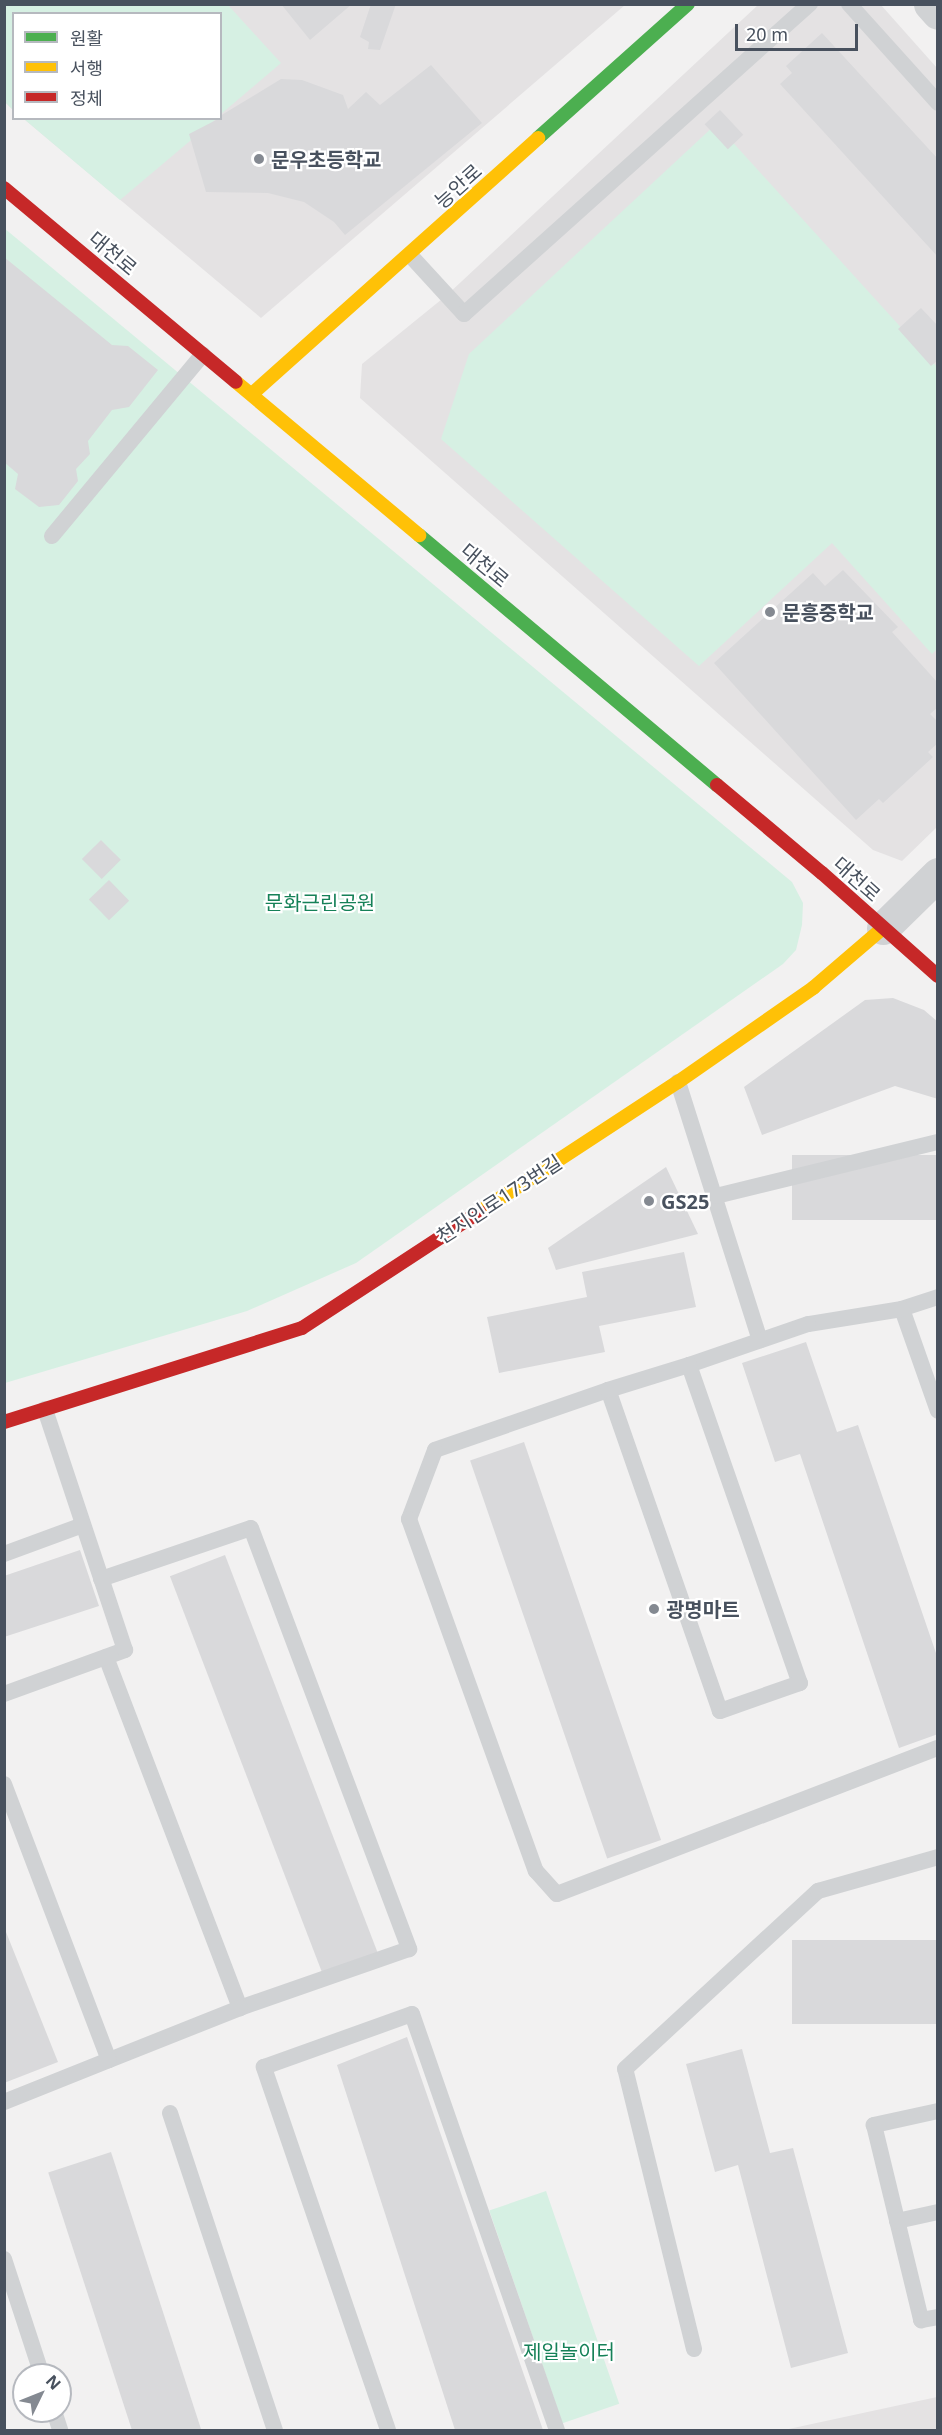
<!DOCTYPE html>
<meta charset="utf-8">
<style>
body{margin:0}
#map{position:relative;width:942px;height:2435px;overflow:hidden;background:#f2f1f1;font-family:"Noto Sans","Noto Sans KR",sans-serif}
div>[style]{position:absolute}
.education>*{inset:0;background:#e4e2e3}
.green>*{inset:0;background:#d6f0e3;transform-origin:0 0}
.building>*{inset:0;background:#d9d9db;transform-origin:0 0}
.lane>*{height:16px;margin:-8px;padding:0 8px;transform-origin:8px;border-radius:8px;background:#d0d2d4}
.street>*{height:33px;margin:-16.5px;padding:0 16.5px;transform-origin:16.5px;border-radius:16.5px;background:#d0d2d4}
.fast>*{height:14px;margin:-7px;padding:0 7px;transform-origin:7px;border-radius:7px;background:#4caf50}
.slow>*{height:14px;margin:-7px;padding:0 7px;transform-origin:7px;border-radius:7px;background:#ffc107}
.jam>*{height:14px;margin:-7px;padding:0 7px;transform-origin:7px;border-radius:7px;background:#c62828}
.dots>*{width:16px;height:16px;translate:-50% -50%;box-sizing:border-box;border:3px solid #fff;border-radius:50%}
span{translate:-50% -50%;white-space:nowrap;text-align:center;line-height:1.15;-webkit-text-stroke:4.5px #fff;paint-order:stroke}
.poi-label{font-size:20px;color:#48515e;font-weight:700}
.left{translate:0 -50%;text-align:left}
.street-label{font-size:20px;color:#48515e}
.park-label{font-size:20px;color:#168158}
.frame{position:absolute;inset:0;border:6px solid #48515e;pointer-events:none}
.legend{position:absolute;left:12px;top:12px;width:210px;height:108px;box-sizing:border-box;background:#fff;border:2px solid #b6b9bf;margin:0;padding:8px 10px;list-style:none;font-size:18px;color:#48515e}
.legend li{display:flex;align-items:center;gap:12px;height:30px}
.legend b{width:30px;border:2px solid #b6b9bf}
.north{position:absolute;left:12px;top:2363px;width:60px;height:60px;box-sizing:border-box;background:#fff;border:2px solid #b6b9bf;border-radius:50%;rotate:47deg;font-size:16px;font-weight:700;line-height:24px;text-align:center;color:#48515e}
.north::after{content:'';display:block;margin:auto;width:21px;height:27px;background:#848991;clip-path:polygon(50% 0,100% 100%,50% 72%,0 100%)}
.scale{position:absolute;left:735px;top:24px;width:123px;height:27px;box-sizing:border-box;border:3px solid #48515e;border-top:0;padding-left:8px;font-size:18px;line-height:21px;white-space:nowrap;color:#48515e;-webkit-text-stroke:4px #fff;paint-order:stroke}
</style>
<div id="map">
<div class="education">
<div style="clip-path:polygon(5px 5px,625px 5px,261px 318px,24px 119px,220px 118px,220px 14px,14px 14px,13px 110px,5px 102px)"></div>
<div style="clip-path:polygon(758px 5px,881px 5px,937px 68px,937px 827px,902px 861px,873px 850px,360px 398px,362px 364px,447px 295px)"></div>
<div style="clip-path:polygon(937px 2397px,937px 2430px,784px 2430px)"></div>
</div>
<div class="green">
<div style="clip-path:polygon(5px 4px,228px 5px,281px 63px,221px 114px,220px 14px,14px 14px,13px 110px,5px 102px)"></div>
<div style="clip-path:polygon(24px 119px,216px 119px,120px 200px)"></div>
<div style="clip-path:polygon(716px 124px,937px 367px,937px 649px,932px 654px,832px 543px,699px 666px,441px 439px,469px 354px)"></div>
<div style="clip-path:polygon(4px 228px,792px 882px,803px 903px,802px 925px,796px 950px,783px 964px,356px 1263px,247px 1311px,5px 1383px)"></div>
<div style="left:546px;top:2191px;width:225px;height:60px;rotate:71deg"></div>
</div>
<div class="building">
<div style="clip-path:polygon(281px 4px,352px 4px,310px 40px)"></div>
<div style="clip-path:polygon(371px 4px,396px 4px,380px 50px,368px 49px,369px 42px,360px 37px)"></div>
<div style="clip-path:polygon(822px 33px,938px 159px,938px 257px,780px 84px,792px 73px,786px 66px)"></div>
<div style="clip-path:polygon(431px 65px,482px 123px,345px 235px,334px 222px,304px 202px,268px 193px,206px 192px,189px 134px,220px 118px,220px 116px,281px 79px,302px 80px,343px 95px,348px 109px,366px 92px,380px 105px)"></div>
<div style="left:720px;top:110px;width:34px;height:21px;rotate:47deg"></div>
<div style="clip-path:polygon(4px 257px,112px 345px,128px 346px,158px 370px,129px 407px,112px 410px,88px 441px,90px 454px,76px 469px,78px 481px,59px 505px,39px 507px,15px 489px,18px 474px,4px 462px)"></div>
<div style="clip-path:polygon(921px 308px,938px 326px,938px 360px,931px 366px,898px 329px)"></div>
<div style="clip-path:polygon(843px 570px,898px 627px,892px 632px,938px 683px,938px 707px,930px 714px,938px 722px,938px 743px,928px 752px,933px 757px,883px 803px,879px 799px,856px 820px,714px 663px,813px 573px,825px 586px)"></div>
<div style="left:101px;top:840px;width:28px;height:27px;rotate:45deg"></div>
<div style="left:109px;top:880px;width:29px;height:28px;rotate:46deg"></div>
<div style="clip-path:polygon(893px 998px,924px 1010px,938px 1022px,938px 1099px,895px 1086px,762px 1135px,744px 1087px,865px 1000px)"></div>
<div style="left:938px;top:1155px;width:65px;height:146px;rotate:90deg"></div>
<div style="clip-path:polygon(666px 1167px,698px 1234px,556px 1270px,548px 1248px)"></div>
<div style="clip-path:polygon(684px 1252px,696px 1307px,599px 1326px,605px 1352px,499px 1373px,487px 1317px,587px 1297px,582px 1272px)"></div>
<div style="clip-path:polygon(806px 1342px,837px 1432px,858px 1425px,938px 1659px,938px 1734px,899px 1748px,800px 1454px,775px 1462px,742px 1363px)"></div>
<div style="left:524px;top:1442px;width:421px;height:57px;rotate:71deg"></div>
<div style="clip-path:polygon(80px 1550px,99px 1606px,4px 1637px,4px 1576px)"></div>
<div style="left:225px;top:1555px;width:428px;height:59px;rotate:69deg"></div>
<div style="clip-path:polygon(4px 1927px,58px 2062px,4px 2083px)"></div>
<div style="left:938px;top:1940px;width:84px;height:146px;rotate:90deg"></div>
<div style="clip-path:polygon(407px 2037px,543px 2430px,455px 2430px,337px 2065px)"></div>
<div style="clip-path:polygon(742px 2049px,770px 2153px,793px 2148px,848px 2353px,791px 2368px,738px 2165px,715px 2172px,686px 2064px)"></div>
<div style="left:111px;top:2152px;width:292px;height:66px;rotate:72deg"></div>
</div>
<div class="lane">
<div style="left:849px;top:4px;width:133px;rotate:48deg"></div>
<div style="left:410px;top:255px;width:80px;rotate:47.5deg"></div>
<div style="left:464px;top:314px;width:465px;rotate:-41.9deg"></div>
<div style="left:52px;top:536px;width:236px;rotate:-50.3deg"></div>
<div style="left:678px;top:1082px;width:271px;rotate:72.4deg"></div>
<div style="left:716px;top:1196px;width:228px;rotate:-13.7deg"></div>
<div style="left:938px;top:1297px;width:38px;rotate:162deg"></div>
<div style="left:902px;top:1309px;width:108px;rotate:70.6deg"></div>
<div style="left:902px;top:1309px;width:95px;rotate:170.9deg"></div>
<div style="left:808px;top:1324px;width:126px;rotate:161deg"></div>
<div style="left:689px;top:1365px;width:337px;rotate:70.8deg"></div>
<div style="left:800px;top:1683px;width:85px;rotate:160.7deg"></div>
<div style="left:720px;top:1711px;width:340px;rotate:-109.2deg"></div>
<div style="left:608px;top:1390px;width:183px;rotate:160.9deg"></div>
<div style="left:435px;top:1450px;width:74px;rotate:110.6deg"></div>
<div style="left:409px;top:1519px;width:374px;rotate:70.2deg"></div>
<div style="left:536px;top:1871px;width:31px;rotate:48deg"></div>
<div style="left:557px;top:1894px;width:408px;rotate:-21deg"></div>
<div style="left:608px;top:1390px;width:85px;rotate:-17.2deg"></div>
<div style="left:4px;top:1554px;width:84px;rotate:-20.2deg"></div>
<div style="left:101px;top:1579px;width:158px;rotate:-18.8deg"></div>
<div style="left:251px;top:1528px;width:450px;rotate:69.4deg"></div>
<div style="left:409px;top:1949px;width:179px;rotate:160.8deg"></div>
<div style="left:106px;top:1657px;width:376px;rotate:69.1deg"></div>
<div style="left:240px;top:2008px;width:141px;rotate:158.3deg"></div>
<div style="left:4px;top:1694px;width:129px;rotate:-20deg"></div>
<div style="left:125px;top:1650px;width:254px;rotate:-108.4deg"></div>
<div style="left:4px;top:1784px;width:295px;rotate:69.2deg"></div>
<div style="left:109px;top:2060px;width:113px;rotate:158.2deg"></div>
<div style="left:938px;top:2111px;width:66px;rotate:167.7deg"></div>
<div style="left:874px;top:2125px;width:201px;rotate:76.4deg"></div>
<div style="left:921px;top:2320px;width:17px;rotate:-10deg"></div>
<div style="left:170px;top:2113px;width:334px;rotate:71.7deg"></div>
<div style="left:897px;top:2221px;width:42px;rotate:-12.4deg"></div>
<div style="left:4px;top:2259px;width:122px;rotate:71.9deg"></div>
<div style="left:694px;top:2349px;width:288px;rotate:-103.8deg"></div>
<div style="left:625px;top:2069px;width:263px;rotate:-42.7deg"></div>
<div style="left:818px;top:1891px;width:125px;rotate:-15.8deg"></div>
<div style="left:54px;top:2411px;width:20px;rotate:72deg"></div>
<div style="left:388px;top:2430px;width:384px;rotate:-108.9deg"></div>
<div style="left:264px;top:2067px;width:157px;rotate:-19.7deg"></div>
<div style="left:412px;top:2014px;width:441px;rotate:70.8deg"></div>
</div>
<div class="street">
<div style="left:930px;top:4px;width:12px;rotate:48deg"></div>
<div style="left:883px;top:928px;width:77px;rotate:-44.5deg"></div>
</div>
<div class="fast">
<div style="left:538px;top:138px;width:201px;rotate:-41.8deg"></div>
<div style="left:419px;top:535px;width:389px;rotate:40deg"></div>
</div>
<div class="slow">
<div style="left:236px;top:382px;width:239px;rotate:39.9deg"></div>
<div style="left:252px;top:394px;width:384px;rotate:-41.8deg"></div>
<div style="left:479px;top:1212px;width:238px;rotate:-33.2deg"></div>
<div style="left:678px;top:1082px;width:165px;rotate:-34.8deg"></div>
<div style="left:813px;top:988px;width:92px;rotate:-40.6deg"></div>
</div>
<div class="jam">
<div style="left:4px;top:188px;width:302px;rotate:39.9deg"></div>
<div style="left:717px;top:785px;width:137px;rotate:40deg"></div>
<div style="left:822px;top:873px;width:155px;rotate:41.6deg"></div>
<div style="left:4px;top:1422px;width:312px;rotate:-17.5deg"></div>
<div style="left:302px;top:1328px;width:212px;rotate:-33.2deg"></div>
</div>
<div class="dots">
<div style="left:259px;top:159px;background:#848991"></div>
<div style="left:770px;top:612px;background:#848991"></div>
<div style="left:649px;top:1201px;background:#848991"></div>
<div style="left:654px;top:1609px;background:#848991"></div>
</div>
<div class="poi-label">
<span class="left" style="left:271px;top:159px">문우초등학교</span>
<span class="left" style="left:782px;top:612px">문흥중학교</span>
<span class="left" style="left:661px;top:1201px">GS25</span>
<span class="left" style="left:666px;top:1609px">광명마트</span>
</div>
<div class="street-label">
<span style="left:458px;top:186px;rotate:-42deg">능안로</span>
<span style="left:113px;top:253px;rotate:40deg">대천로</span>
<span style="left:485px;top:565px;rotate:40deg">대천로</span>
<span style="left:857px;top:879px;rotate:42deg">대천로</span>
<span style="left:499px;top:1199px;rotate:-33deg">천지인로173번길</span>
</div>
<div class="park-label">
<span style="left:320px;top:902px">문화근린공원</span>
<span style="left:569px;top:2351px">제일놀이터</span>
</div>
<div class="frame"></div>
<ul class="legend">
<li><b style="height:8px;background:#4caf50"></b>원활</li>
<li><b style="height:8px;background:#ffc107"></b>서행</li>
<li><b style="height:8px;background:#c62828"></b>정체</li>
</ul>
<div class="north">N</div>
<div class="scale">20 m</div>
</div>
